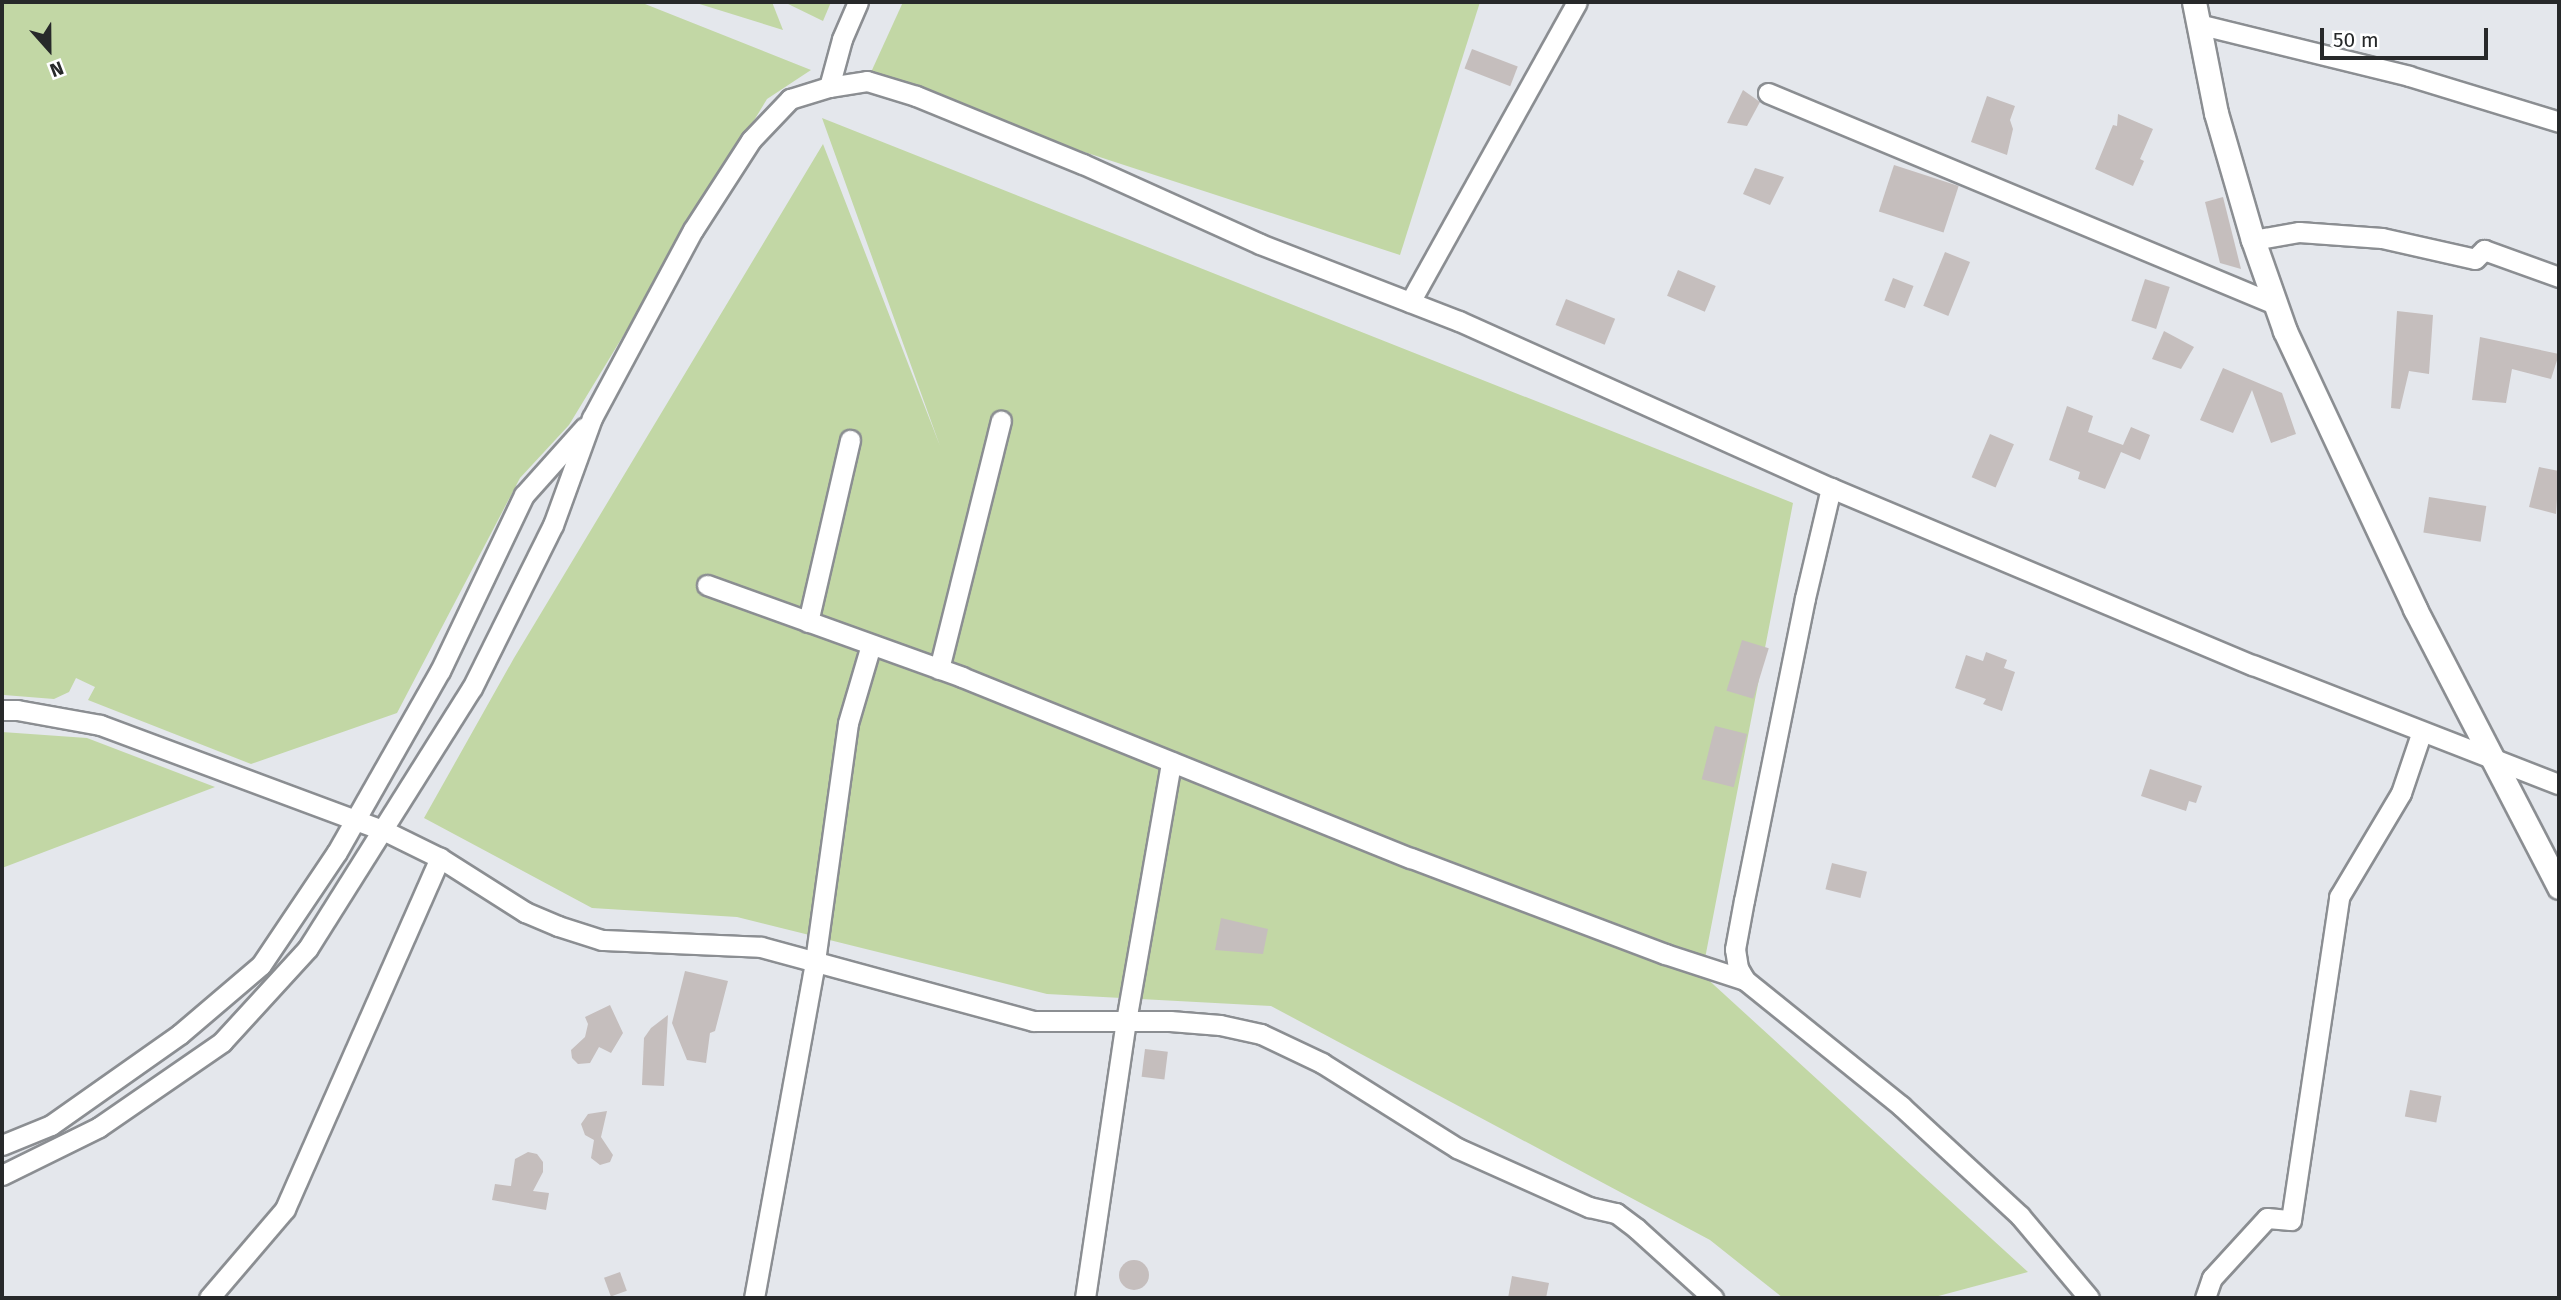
<!DOCTYPE html>
<style>
body{margin:0}
#map{position:relative;width:2561px;height:1300px;overflow:hidden;background:#e4e7ec;font-family:"Fira Sans",sans-serif}
div>[style]{position:absolute}
.green>*{inset:0;background:#c2d7a5}
.building>*{inset:0;background:#c5bebd;transform-origin:0 0}
.round{border-radius:50%}
.roads{filter:drop-shadow(2px 0 #8b8e92) drop-shadow(-2px 0 #8b8e92) drop-shadow(0 2px #8b8e92) drop-shadow(0 -2px #8b8e92)}
.minor>*{height:19px;margin:-9.5px;padding:0 9.5px;transform-origin:9.5px;border-radius:9.5px;background:#fff}
.tertiary>*{height:23px;margin:-11.5px;padding:0 11.5px;transform-origin:11.5px;border-radius:11.5px;background:#fff}
span{translate:-50% -50%;white-space:nowrap;text-align:center;line-height:1.15;-webkit-text-stroke:5px #fff;paint-order:stroke}
.frame{position:absolute;inset:0;border:4px solid #27292a;pointer-events:none}
.north{position:absolute;left:14px;top:14px;width:70px;height:70px;-webkit-text-stroke:5px #fff;paint-order:stroke;rotate:159deg;font-size:19px;font-weight:700;line-height:28px;text-align:center;color:#27292a}
.north::after{content:'';display:block;margin:auto;width:24px;height:32px;background:#27292a;clip-path:polygon(50% 0,100% 100%,50% 72%,0 100%)}
.scale{position:absolute;left:2320px;top:28px;width:168px;height:32px;box-sizing:border-box;border:4px solid #27292a;border-top:0;padding-left:9px;font-size:21px;line-height:24px;white-space:nowrap;color:#27292a;-webkit-text-stroke:5px #fff;paint-order:stroke}
</style>
<div id="map">
<div class="green">
<div style="clip-path:polygon(2px 2px,640px 2px,811px 70px,767px 99px,569px 425px,520px 478px,397px 713px,251px 764px,88px 700px,95px 687px,76px 678px,69px 692px,54px 699px,4px 695px)"></div>
<div style="clip-path:polygon(693px 2px,772px 2px,783px 30px)"></div>
<div style="clip-path:polygon(784px 2px,831px 2px,823px 21px)"></div>
<div style="clip-path:polygon(903px 2px,1480px 2px,1400px 255px,867px 81px)"></div>
<div style="clip-path:polygon(822px 118px,1793px 503px,1702px 974px,2028px 1272px,1931px 1298px,1783px 1298px,1710px 1240px,1271px 1006px,1047px 994px,737px 917px,592px 908px,424px 818px,514px 658px,823px 144px,940px 446px)"></div>
<div style="clip-path:polygon(2px 732px,87px 738px,215px 787px,2px 868px)"></div>
</div>
<div class="building">
<div style="left:1472px;top:49px;width:49px;height:21px;rotate:21deg"></div>
<div style="clip-path:polygon(1743px 90px,1760px 102px,1747px 126px,1727px 123px)"></div>
<div style="clip-path:polygon(1987px 96px,2015px 106px,2010px 120px,2013px 129px,2007px 155px,1971px 142px)"></div>
<div style="clip-path:polygon(2118px 114px,2153px 129px,2140px 159px,2144px 161px,2133px 186px,2095px 169px,2113px 125px,2117px 126px)"></div>
<div style="left:1894px;top:165px;width:68px;height:49px;rotate:18deg"></div>
<div style="clip-path:polygon(1755px 168px,1784px 177px,1770px 205px,1743px 194px)"></div>
<div style="clip-path:polygon(2223px 197px,2241px 269px,2220px 263px,2205px 202px)"></div>
<div style="left:1945px;top:252px;width:27px;height:58px;rotate:22deg"></div>
<div style="left:1678px;top:270px;width:41px;height:28px;rotate:23deg"></div>
<div style="left:1893px;top:278px;width:22px;height:24px;rotate:21deg"></div>
<div style="left:2145px;top:279px;width:26px;height:44px;rotate:18deg"></div>
<div style="left:1566px;top:299px;width:53px;height:28px;rotate:22deg"></div>
<div style="clip-path:polygon(2397px 311px,2433px 315px,2429px 374px,2409px 371px,2400px 409px,2391px 408px)"></div>
<div style="clip-path:polygon(2164px 331px,2194px 347px,2181px 369px,2152px 359px)"></div>
<div style="clip-path:polygon(2480px 337px,2559px 354px,2551px 379px,2512px 369px,2506px 403px,2472px 400px)"></div>
<div style="clip-path:polygon(2223px 368px,2282px 393px,2296px 434px,2271px 443px,2252px 390px,2233px 433px,2200px 420px)"></div>
<div style="clip-path:polygon(2067px 406px,2093px 416px,2088px 432px,2123px 445px,2131px 427px,2150px 435px,2140px 460px,2121px 452px,2105px 489px,2078px 479px,2080px 472px,2049px 460px)"></div>
<div style="left:1990px;top:434px;width:26px;height:47px;rotate:23deg"></div>
<div style="clip-path:polygon(2539px 467px,2559px 471px,2556px 514px,2529px 507px)"></div>
<div style="left:2429px;top:497px;width:58px;height:36px;rotate:9deg"></div>
<div style="left:1742px;top:640px;width:28px;height:53px;rotate:17deg"></div>
<div style="clip-path:polygon(1986px 652px,2007px 660px,2004px 668px,2015px 672px,2002px 711px,1983px 704px,1986px 699px,1955px 688px,1966px 655px,1983px 661px)"></div>
<div style="left:1715px;top:726px;width:33px;height:55px;rotate:14deg"></div>
<div style="clip-path:polygon(2150px 769px,2202px 786px,2196px 803px,2189px 801px,2186px 811px,2141px 796px)"></div>
<div style="left:1832px;top:863px;width:36px;height:27px;rotate:14deg"></div>
<div style="clip-path:polygon(1221px 918px,1268px 929px,1263px 954px,1215px 950px)"></div>
<div style="clip-path:polygon(685px 971px,728px 981px,715px 1031px,710px 1033px,706px 1063px,687px 1060px,672px 1023px)"></div>
<div style="clip-path:polygon(610px 1005px,623px 1033px,611px 1053px,599px 1047px,590px 1063px,578px 1064px,572px 1058px,571px 1050px,585px 1037px,588px 1024px,585px 1017px)"></div>
<div style="clip-path:polygon(668px 1015px,664px 1086px,642px 1085px,644px 1038px,651px 1028px)"></div>
<div style="left:1145px;top:1049px;width:23px;height:28px;rotate:7deg"></div>
<div style="left:2410px;top:1090px;width:32px;height:27px;rotate:11deg"></div>
<div style="clip-path:polygon(607px 1111px,601px 1137px,613px 1155px,610px 1162px,600px 1165px,591px 1158px,594px 1140px,585px 1135px,581px 1124px,588px 1114px)"></div>
<div style="clip-path:polygon(528px 1152px,537px 1154px,543px 1162px,543px 1172px,533px 1191px,549px 1193px,546px 1210px,492px 1200px,495px 1184px,511px 1186px,515px 1159px)"></div>
<div class="round" style="left:1119px;top:1260px;width:30px;height:30px"></div>
<div style="left:620px;top:1272px;width:20px;height:17px;rotate:70deg"></div>
<div style="clip-path:polygon(1512px 1276px,1549px 1283px,1546px 1298px,1508px 1298px)"></div>
</div>
<div class="roads">
<div class="minor">
<div style="left:2198px;top:24px;width:217px;rotate:13.8deg"></div>
<div style="left:2409px;top:76px;width:157px;rotate:17deg"></div>
<div style="left:829px;top:87px;width:50px;rotate:-74.8deg"></div>
<div style="left:842px;top:39px;width:40px;rotate:-66.6deg"></div>
<div style="left:1768px;top:93px;width:549px;rotate:22.6deg"></div>
<div style="left:2253px;top:240px;width:47px;rotate:-9.9deg"></div>
<div style="left:2299px;top:232px;width:83px;rotate:4.1deg"></div>
<div style="left:2382px;top:238px;width:95px;rotate:12.7deg"></div>
<div style="left:2475px;top:259px;width:13px;rotate:-45deg"></div>
<div style="left:2484px;top:250px;width:80px;rotate:19.8deg"></div>
<div style="left:1410px;top:302px;width:343px;rotate:-60.9deg"></div>
<div style="left:1831px;top:488px;width:113px;rotate:103.3deg"></div>
<div style="left:1805px;top:598px;width:308px;rotate:101.4deg"></div>
<div style="left:1744px;top:900px;width:50px;rotate:100.4deg"></div>
<div style="left:1735px;top:949px;width:19px;rotate:81deg"></div>
<div style="left:1738px;top:968px;width:14px;rotate:60deg"></div>
<div style="left:1745px;top:980px;width:201px;rotate:38.9deg"></div>
<div style="left:1901px;top:1106px;width:162px;rotate:42.7deg"></div>
<div style="left:2020px;top:1216px;width:107px;rotate:49.9deg"></div>
<div style="left:707px;top:585px;width:271px;rotate:19.8deg"></div>
<div style="left:962px;top:677px;width:484px;rotate:22deg"></div>
<div style="left:1411px;top:858px;width:272px;rotate:20.7deg"></div>
<div style="left:1665px;top:954px;width:84px;rotate:18deg"></div>
<div style="left:808px;top:622px;width:187px;rotate:-77deg"></div>
<div style="left:939px;top:669px;width:256px;rotate:-76deg"></div>
<div style="left:2px;top:710px;width:15px"></div>
<div style="left:17px;top:710px;width:84px;rotate:10.2deg"></div>
<div style="left:100px;top:725px;width:302px;rotate:20.4deg"></div>
<div style="left:383px;top:830px;width:64px;rotate:26.2deg"></div>
<div style="left:440px;top:858px;width:101px;rotate:32.4deg"></div>
<div style="left:525px;top:912px;width:36px;rotate:23deg"></div>
<div style="left:558px;top:926px;width:46px;rotate:17.7deg"></div>
<div style="left:602px;top:940px;width:159px;rotate:2.5deg"></div>
<div style="left:761px;top:947px;width:282px;rotate:15.2deg"></div>
<div style="left:1033px;top:1021px;width:137px"></div>
<div style="left:1170px;top:1021px;width:50px;rotate:4.6deg"></div>
<div style="left:1220px;top:1025px;width:42px;rotate:12.4deg"></div>
<div style="left:1261px;top:1034px;width:68px;rotate:25.4deg"></div>
<div style="left:1322px;top:1063px;width:160px;rotate:32.2deg"></div>
<div style="left:1457px;top:1148px;width:145px;rotate:24.1deg"></div>
<div style="left:1589px;top:1207px;width:28px;rotate:13deg"></div>
<div style="left:1616px;top:1213px;width:26px;rotate:37deg"></div>
<div style="left:1637px;top:1229px;width:103px;rotate:42.2deg"></div>
<div style="left:2px;top:1145px;width:53px;rotate:-22.2deg"></div>
<div style="left:51px;top:1125px;width:158px;rotate:-35.2deg"></div>
<div style="left:180px;top:1034px;width:106px;rotate:-40.4deg"></div>
<div style="left:261px;top:965px;width:136px;rotate:-56.1deg"></div>
<div style="left:337px;top:852px;width:208px;rotate:-60.4deg"></div>
<div style="left:440px;top:671px;width:195px;rotate:-64.5deg"></div>
<div style="left:524px;top:495px;width:91px;rotate:-48.1deg"></div>
<div style="left:2px;top:1175px;width:108px;rotate:-26.3deg"></div>
<div style="left:99px;top:1127px;width:150px;rotate:-34.6deg"></div>
<div style="left:222px;top:1042px;width:127px;rotate:-47.5deg"></div>
<div style="left:308px;top:948px;width:307px;rotate:-57.8deg"></div>
<div style="left:472px;top:688px;width:182px;rotate:-63.6deg"></div>
<div style="left:553px;top:525px;width:114px;rotate:-70deg"></div>
<div style="left:592px;top:418px;width:213px;rotate:-61.8deg"></div>
<div style="left:693px;top:230px;width:107px;rotate:-57.2deg"></div>
<div style="left:751px;top:140px;width:57px;rotate:-46.4deg"></div>
<div style="left:790px;top:99px;width:41px;rotate:-17.1deg"></div>
<div style="left:829px;top:87px;width:38px;rotate:-9deg"></div>
<div style="left:867px;top:81px;width:51px;rotate:17deg"></div>
<div style="left:916px;top:96px;width:180px;rotate:22.2deg"></div>
<div style="left:1083px;top:164px;width:194px;rotate:24.3deg"></div>
<div style="left:1260px;top:244px;width:213px;rotate:21.2deg"></div>
<div style="left:1459px;top:321px;width:408px;rotate:24.2deg"></div>
<div style="left:1831px;top:488px;width:458px;rotate:22.8deg"></div>
<div style="left:2253px;top:665px;width:328px;rotate:21.3deg"></div>
<div style="left:209px;top:1298px;width:117px;rotate:-49.5deg"></div>
<div style="left:285px;top:1209px;width:384px;rotate:-66.2deg"></div>
<div style="left:754px;top:1298px;width:342px;rotate:-79.7deg"></div>
<div style="left:815px;top:961px;width:240px;rotate:-82.1deg"></div>
<div style="left:848px;top:723px;width:81px;rotate:-73.6deg"></div>
<div style="left:1085px;top:1298px;width:280px;rotate:-81.6deg"></div>
<div style="left:1126px;top:1021px;width:263px;rotate:-80.1deg"></div>
<div style="left:2205px;top:1298px;width:21px;rotate:-71deg"></div>
<div style="left:2212px;top:1278px;width:81px;rotate:-47.5deg"></div>
<div style="left:2267px;top:1218px;width:24px;rotate:5deg"></div>
<div style="left:2291px;top:1220px;width:327px;rotate:-81.5deg"></div>
<div style="left:2339px;top:897px;width:121px;rotate:-59.2deg"></div>
<div style="left:2401px;top:793px;width:65px;rotate:-71.3deg"></div>
</div>
<div class="tertiary">
<div style="left:2194px;top:2px;width:113px;rotate:78.8deg"></div>
<div style="left:2216px;top:113px;width:132px;rotate:73.8deg"></div>
<div style="left:2253px;top:240px;width:96px;rotate:70.6deg"></div>
<div style="left:2285px;top:331px;width:307px;rotate:64.9deg"></div>
<div style="left:2415px;top:609px;width:313px;rotate:62.6deg"></div>
</div>
</div>
<div class="frame"></div>
<div class="north">N</div>
<div class="scale">50 m</div>
</div>
